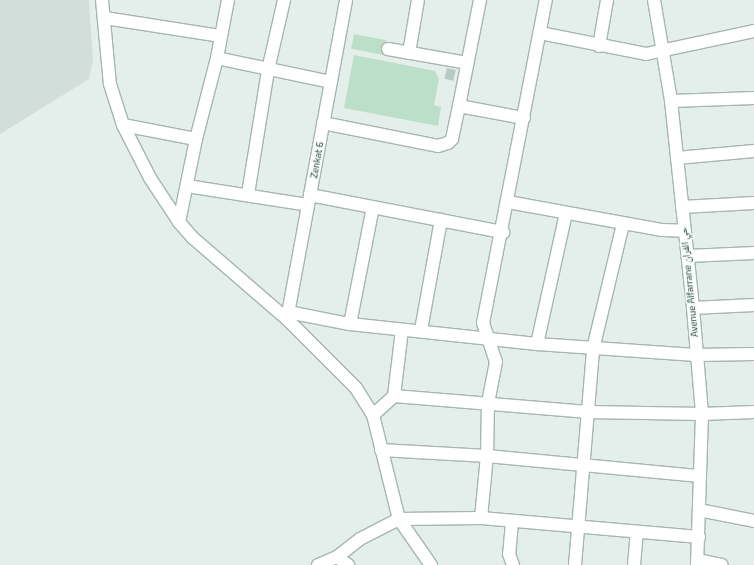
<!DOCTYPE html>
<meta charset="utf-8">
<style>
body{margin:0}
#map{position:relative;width:754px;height:565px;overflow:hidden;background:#e4eeea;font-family:"Titillium Web","Noto Naskh Arabic",sans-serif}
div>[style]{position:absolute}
.built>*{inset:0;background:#d2ded9}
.green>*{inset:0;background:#bcdfc9;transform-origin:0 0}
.building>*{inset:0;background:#b9c9c4;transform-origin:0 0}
.roads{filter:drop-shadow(1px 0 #a6b6b2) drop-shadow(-1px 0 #a6b6b2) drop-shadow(0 1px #a6b6b2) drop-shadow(0 -1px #a6b6b2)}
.minor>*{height:12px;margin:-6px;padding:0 6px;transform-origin:6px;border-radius:6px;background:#fff}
span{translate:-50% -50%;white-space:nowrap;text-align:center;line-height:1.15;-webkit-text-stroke:3px #f4faf8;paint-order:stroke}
.street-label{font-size:10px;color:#22403b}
</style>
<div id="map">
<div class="built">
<div style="clip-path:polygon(0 0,89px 0,93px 60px,89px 79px,0 134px)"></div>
</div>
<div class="green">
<div style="left:354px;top:34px;width:33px;height:15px;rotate:11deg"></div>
<div style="clip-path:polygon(354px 55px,435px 71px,439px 79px,434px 105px,441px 107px,438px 126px,344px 108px)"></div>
</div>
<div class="building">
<div style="left:447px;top:68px;width:9px;height:11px;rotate:13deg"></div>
</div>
<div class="roads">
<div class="minor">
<div style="left:102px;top:0;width:84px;rotate:84.6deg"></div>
<div style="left:110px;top:84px;width:43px;rotate:72.4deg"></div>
<div style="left:123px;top:125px;width:59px;rotate:63deg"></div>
<div style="left:150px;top:178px;width:53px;rotate:56.6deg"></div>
<div style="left:179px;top:222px;width:21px;rotate:49deg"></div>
<div style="left:193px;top:238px;width:124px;rotate:40.8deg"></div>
<div style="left:287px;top:319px;width:98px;rotate:45deg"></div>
<div style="left:356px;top:388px;width:32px;rotate:58deg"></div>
<div style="left:373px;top:415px;width:107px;rotate:76deg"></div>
<div style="left:399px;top:519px;width:56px;rotate:55.2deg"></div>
<div style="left:654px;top:0;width:102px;rotate:80.4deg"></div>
<div style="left:671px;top:101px;width:208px;rotate:83.9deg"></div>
<div style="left:693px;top:308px;width:106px;rotate:85.1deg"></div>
<div style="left:702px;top:414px;width:151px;rotate:91.9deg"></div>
<div style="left:105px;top:18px;width:116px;rotate:8.9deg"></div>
<div style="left:540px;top:33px;width:108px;rotate:11.2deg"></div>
<div style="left:646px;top:54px;width:110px;rotate:-12deg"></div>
<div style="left:599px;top:46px;width:47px;rotate:-80.1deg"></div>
<div style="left:388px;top:49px;width:80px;rotate:10deg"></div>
<div style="left:409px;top:53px;width:54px;rotate:-80.4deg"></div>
<div style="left:217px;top:58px;width:116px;rotate:11.9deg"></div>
<div style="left:671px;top:101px;width:83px;rotate:-2.1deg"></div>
<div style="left:459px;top:106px;width:66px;rotate:10.5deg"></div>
<div style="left:323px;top:123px;width:117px;rotate:11.3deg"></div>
<div style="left:438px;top:146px;width:10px;rotate:-17deg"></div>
<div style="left:448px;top:143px;width:6px;rotate:-45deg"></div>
<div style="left:452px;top:139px;width:34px;rotate:-78deg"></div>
<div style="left:459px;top:106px;width:108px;rotate:-78.8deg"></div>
<div style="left:123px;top:125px;width:74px;rotate:10.9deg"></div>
<div style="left:677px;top:158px;width:77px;rotate:-5.2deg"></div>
<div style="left:187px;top:186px;width:122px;rotate:8.9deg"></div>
<div style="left:248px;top:194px;width:126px;rotate:-80.8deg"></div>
<div style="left:268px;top:70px;width:72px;rotate:-77.1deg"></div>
<div style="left:310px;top:195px;width:197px;rotate:10.9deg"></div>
<div style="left:508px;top:202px;width:157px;rotate:10.3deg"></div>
<div style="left:662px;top:230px;width:23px;rotate:2deg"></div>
<div style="left:682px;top:207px;width:72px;rotate:-3.2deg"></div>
<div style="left:179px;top:222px;width:85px;rotate:-78.4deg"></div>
<div style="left:196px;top:139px;width:84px;rotate:-75.5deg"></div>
<div style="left:217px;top:58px;width:59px;rotate:-79.3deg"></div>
<div style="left:688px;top:256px;width:66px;rotate:-2.6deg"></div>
<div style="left:693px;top:308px;width:61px;rotate:-2.8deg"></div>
<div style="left:288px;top:312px;width:63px;rotate:11deg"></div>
<div style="left:350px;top:324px;width:188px;rotate:6.1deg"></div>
<div style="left:537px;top:344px;width:159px;rotate:4deg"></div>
<div style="left:696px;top:355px;width:58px;rotate:-1deg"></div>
<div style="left:287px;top:319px;width:324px;rotate:-79.5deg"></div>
<div style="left:350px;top:324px;width:119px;rotate:-78.9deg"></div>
<div style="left:421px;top:330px;width:112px;rotate:-79.7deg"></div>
<div style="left:537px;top:344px;width:134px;rotate:-77.5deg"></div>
<div style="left:394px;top:396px;width:195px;rotate:4.7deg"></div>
<div style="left:588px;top:412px;width:114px;rotate:1deg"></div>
<div style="left:702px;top:414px;width:52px;rotate:-2.2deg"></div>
<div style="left:373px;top:415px;width:28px;rotate:-42deg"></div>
<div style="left:394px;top:396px;width:66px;rotate:-83.1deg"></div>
<div style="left:381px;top:450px;width:106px;rotate:3.2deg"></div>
<div style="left:487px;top:456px;width:214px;rotate:5.4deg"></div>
<div style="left:699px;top:510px;width:56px;rotate:11.3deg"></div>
<div style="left:481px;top:518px;width:62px;rotate:-84.5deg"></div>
<div style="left:487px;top:456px;width:53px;rotate:-88.9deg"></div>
<div style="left:488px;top:403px;width:42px;rotate:-79deg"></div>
<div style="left:496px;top:362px;width:41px;rotate:-108.4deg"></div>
<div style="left:483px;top:323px;width:329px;rotate:-79deg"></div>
<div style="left:512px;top:522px;width:32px;rotate:95deg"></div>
<div style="left:509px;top:554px;width:12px;rotate:70deg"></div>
<div style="left:337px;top:557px;width:14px;rotate:36deg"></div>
<div style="left:697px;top:560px;width:25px;rotate:11deg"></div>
<div style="left:318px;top:565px;width:21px;rotate:-23deg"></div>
<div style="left:337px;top:557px;width:29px;rotate:-38deg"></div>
<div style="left:360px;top:539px;width:44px;rotate:-27.1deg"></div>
<div style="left:399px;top:519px;width:82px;rotate:-0.7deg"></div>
<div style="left:481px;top:518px;width:219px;rotate:5deg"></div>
<div style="left:575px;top:565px;width:217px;rotate:-85.2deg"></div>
<div style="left:593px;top:349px;width:129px;rotate:-76.5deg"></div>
<div style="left:634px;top:565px;width:33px;rotate:-85deg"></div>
</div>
</div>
<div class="street-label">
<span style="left:317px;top:160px;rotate:-80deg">Zenkat 6</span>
<span style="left:689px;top:282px;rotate:-96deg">Avenue Alfarrane حي الفران</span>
</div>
</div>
